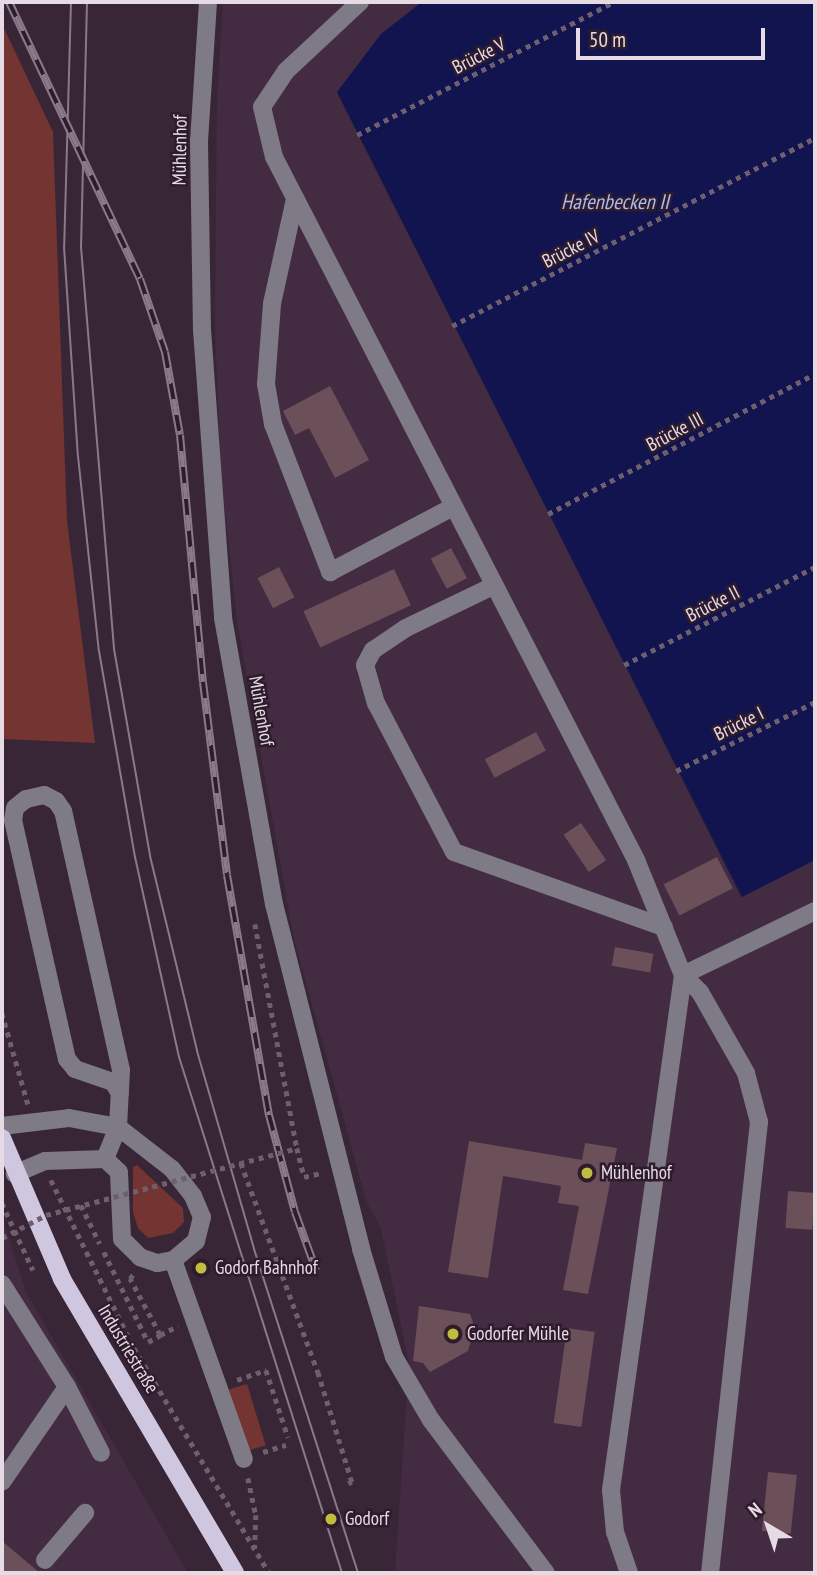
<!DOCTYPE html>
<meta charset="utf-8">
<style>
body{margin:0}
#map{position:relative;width:817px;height:1575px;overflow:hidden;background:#382637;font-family:"PT Sans Narrow",sans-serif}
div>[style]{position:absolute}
.built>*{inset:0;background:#432c42}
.green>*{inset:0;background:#733432;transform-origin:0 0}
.water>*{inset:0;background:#11144f}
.building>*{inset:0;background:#6b4f59;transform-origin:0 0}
.path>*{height:4.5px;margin-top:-2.25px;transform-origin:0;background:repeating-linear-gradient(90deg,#6f5e6e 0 5px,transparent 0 10px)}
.minor>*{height:18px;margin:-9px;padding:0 9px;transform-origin:9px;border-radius:9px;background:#7e7a86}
.major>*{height:18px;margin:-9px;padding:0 9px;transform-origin:9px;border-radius:9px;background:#cfc7e0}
.tram>*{height:2px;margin:-1px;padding:0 1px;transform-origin:1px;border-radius:1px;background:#8a7a89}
.rail>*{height:8px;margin-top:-4px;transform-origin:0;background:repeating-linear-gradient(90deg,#2e1c2d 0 16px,#8a7a89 0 32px);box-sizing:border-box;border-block:2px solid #8a7a89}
.path-bridge>*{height:4.5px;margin-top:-2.25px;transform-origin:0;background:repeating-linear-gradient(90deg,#6f5e6e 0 5px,transparent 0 10px)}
.dots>*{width:19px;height:19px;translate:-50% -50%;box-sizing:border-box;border:4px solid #2e1c2d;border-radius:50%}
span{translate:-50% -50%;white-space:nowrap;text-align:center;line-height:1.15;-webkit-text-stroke:5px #2e1c2d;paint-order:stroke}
.street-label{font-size:19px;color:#e6dae5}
.poi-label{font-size:19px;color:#e6dae5}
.left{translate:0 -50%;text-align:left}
.water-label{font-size:21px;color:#acbbf3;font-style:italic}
.frame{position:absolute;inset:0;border:4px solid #e6dae5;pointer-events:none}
.north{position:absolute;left:733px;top:1491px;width:70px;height:70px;-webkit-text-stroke:5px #2e1c2d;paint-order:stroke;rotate:321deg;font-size:19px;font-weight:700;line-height:28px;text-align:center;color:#e6dae5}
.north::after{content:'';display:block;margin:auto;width:24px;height:32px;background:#e6dae5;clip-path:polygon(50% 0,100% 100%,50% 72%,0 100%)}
.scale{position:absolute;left:576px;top:28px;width:189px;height:32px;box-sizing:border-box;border:4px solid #e6dae5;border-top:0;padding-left:9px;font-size:21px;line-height:24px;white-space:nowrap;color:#e6dae5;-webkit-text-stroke:5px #2e1c2d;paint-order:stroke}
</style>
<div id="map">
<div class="built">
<div style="clip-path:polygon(223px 2px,422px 2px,381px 34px,337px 93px,741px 897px,815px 860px,815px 1573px,395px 1573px,409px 1364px,381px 1228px,367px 1203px,294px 939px,238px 627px,221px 477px,215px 327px,217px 102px)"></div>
<div style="clip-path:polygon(2px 1216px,26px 1292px,188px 1573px,2px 1573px)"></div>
</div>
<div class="green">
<div style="clip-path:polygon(2px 24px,53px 132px,67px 521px,95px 743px,2px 739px)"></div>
<div style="clip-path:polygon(137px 1165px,183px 1208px,184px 1222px,173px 1233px,148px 1238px,138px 1228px,133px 1212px,133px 1167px)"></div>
<div style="left:247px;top:1384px;width:64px;height:19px;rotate:73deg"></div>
</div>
<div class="water">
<div style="clip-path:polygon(422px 2px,815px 2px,815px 860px,742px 897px,337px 92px,381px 34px)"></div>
</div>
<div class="building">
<div style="clip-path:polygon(330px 386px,369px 460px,335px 478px,309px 428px,295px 435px,283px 411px)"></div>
<div style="left:451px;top:548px;width:34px;height:23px;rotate:62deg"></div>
<div style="left:279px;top:567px;width:34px;height:24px;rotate:63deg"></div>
<div style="left:394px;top:569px;width:40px;height:100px;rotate:65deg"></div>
<div style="left:536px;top:732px;width:21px;height:58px;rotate:62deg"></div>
<div style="left:581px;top:823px;width:45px;height:21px;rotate:56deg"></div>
<div style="left:717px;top:857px;width:35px;height:60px;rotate:63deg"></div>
<div style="left:615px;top:947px;width:39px;height:19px;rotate:10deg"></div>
<div style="clip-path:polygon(469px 1141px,582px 1160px,585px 1143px,617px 1148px,588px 1294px,563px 1290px,579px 1206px,558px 1203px,561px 1186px,503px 1176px,488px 1278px,448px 1272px)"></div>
<div style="left:788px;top:1191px;width:27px;height:37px;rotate:4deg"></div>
<div style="clip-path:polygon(419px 1306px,470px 1314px,475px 1328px,468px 1351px,430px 1372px,423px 1363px,413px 1361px)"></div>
<div style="left:567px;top:1328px;width:28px;height:96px;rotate:8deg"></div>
<div style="left:768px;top:1472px;width:29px;height:59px;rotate:6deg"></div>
<div style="clip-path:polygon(2px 1541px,40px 1573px,2px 1573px)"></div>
</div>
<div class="path">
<div style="left:357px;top:135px;width:289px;rotate:-27.4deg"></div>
<div style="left:452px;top:326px;width:409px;rotate:-27.4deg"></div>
<div style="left:548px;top:514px;width:301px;rotate:-27.7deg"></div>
<div style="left:624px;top:665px;width:215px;rotate:-27.2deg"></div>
<div style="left:676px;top:771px;width:155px;rotate:-26.4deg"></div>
<div style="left:255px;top:924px;width:228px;rotate:79.4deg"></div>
<div style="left:297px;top:1148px;width:30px;rotate:76deg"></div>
<div style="left:304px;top:1177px;width:17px;rotate:-13deg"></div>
<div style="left:2px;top:1013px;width:95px;rotate:74.1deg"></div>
<div style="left:241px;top:1163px;width:223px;rotate:69.8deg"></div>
<div style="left:318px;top:1372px;width:115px;rotate:72.8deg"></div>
<div style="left:352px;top:1482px;width:4px;rotate:153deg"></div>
<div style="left:51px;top:1180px;width:187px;rotate:63.7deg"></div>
<div style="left:134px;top:1348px;width:262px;rotate:59deg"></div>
<div style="left:2px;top:1203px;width:74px;rotate:65.2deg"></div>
<div style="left:81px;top:1205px;width:43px;rotate:64deg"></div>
<div style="left:104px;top:1252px;width:100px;rotate:63.9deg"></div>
<div style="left:148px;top:1342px;width:14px;rotate:-30deg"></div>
<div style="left:160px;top:1335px;width:64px;rotate:-118.2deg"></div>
<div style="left:130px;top:1279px;width:6px;rotate:-59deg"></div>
<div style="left:160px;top:1335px;width:20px;rotate:-27deg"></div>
<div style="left:237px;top:1380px;width:31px;rotate:-19deg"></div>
<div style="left:266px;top:1370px;width:71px;rotate:71.8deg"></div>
<div style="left:263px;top:1452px;width:24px;rotate:-17deg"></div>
<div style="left:248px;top:1478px;width:38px;rotate:78deg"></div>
<div style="left:256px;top:1515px;width:33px;rotate:92deg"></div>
</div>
<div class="minor">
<div style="left:208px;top:2px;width:139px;rotate:93.7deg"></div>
<div style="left:199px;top:141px;width:189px;rotate:89.1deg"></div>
<div style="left:202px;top:330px;width:289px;rotate:85.8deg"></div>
<div style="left:223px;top:618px;width:291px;rotate:79.9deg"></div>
<div style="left:274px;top:904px;width:356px;rotate:75.8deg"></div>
<div style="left:361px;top:1249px;width:113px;rotate:73deg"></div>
<div style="left:394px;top:1357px;width:73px;rotate:59.6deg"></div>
<div style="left:431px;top:1420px;width:191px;rotate:53.1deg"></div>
<div style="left:360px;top:2px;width:101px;rotate:137deg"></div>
<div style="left:286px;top:71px;width:43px;rotate:123.7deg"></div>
<div style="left:262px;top:107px;width:51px;rotate:76.5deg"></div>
<div style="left:274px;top:157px;width:791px;rotate:62.75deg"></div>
<div style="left:636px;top:860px;width:124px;rotate:67.8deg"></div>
<div style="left:683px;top:975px;width:520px;rotate:97.96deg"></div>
<div style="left:611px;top:1490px;width:42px;rotate:84.6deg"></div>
<div style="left:615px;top:1532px;width:43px;rotate:71.1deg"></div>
<div style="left:295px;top:199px;width:107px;rotate:102.4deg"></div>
<div style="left:272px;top:304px;width:80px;rotate:94.3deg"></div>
<div style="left:266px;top:384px;width:41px;rotate:80.1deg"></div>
<div style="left:273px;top:424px;width:159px;rotate:68.9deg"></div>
<div style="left:330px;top:572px;width:139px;rotate:-27.9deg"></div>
<div style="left:493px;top:586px;width:97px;rotate:154.2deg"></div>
<div style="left:406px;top:628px;width:40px;rotate:146deg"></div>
<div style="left:373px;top:650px;width:17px;rotate:118deg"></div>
<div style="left:365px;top:665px;width:40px;rotate:74deg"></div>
<div style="left:376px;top:703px;width:168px;rotate:62.4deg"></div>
<div style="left:454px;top:852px;width:223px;rotate:19.7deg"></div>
<div style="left:2px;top:1126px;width:67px;rotate:-6.8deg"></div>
<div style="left:69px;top:1118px;width:50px;rotate:10.4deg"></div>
<div style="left:118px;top:1127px;width:68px;rotate:37.9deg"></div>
<div style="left:172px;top:1169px;width:34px;rotate:52deg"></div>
<div style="left:193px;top:1196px;width:23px;rotate:67deg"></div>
<div style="left:202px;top:1217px;width:25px;rotate:104deg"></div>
<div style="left:196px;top:1241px;width:30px;rotate:140deg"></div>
<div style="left:173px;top:1260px;width:16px;rotate:169deg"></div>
<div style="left:157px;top:1263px;width:18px;rotate:-161deg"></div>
<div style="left:140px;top:1257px;width:25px;rotate:-135deg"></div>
<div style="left:122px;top:1239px;width:67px;rotate:-92.6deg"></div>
<div style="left:119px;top:1172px;width:19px;rotate:-137deg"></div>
<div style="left:105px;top:1159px;width:60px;rotate:178.1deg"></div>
<div style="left:45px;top:1161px;width:33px;rotate:157deg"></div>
<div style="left:105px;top:1159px;width:35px;rotate:-68deg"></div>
<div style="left:118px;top:1127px;width:57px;rotate:-87deg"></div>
<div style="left:121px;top:1070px;width:265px;rotate:-102.6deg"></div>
<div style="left:63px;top:811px;width:12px;rotate:-125deg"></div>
<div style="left:56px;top:801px;width:13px;rotate:-153deg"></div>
<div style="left:44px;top:795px;width:18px;rotate:167deg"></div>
<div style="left:26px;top:799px;width:14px;rotate:141deg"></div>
<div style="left:15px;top:808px;width:12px;rotate:99deg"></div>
<div style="left:13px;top:820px;width:245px;rotate:77.3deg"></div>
<div style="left:67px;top:1059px;width:13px;rotate:51deg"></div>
<div style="left:75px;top:1069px;width:40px;rotate:18.9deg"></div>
<div style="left:113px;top:1082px;width:13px;rotate:58deg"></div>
<div style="left:173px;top:1260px;width:211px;rotate:70.4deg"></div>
<div style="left:2px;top:1284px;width:122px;rotate:57.7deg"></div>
<div style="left:67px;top:1387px;width:74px;rotate:62.7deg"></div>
<div style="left:2px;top:1482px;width:115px;rotate:-55.6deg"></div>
<div style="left:45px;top:1560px;width:62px;rotate:-49.6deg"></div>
<div style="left:710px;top:1573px;width:454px;rotate:-83.8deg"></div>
<div style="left:759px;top:1122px;width:51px;rotate:-104.9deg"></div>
<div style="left:746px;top:1073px;width:93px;rotate:-119.6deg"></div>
<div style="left:700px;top:992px;width:24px;rotate:-135deg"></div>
<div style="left:683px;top:975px;width:147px;rotate:-25.9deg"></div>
</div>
<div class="major">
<div style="left:2px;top:1138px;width:153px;rotate:66.9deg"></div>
<div style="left:62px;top:1279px;width:341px;rotate:59.5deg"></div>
</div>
<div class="tram">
<div style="left:71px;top:2px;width:245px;rotate:91.6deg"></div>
<div style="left:64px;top:247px;width:209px;rotate:86.2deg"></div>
<div style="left:78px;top:456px;width:196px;rotate:83.9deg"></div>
<div style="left:99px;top:651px;width:209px;rotate:80.1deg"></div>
<div style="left:135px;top:857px;width:205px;rotate:77.6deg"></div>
<div style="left:179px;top:1057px;width:541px;rotate:72.47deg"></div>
<div style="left:87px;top:2px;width:245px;rotate:91.4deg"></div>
<div style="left:81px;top:247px;width:403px;rotate:85.3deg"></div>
<div style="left:114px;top:649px;width:210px;rotate:80.1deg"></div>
<div style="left:150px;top:856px;width:201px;rotate:76.4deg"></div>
<div style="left:197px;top:1051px;width:206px;rotate:73.9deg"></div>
<div style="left:254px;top:1249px;width:340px;rotate:72.2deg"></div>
</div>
<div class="rail">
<div style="left:9px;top:2px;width:306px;rotate:64.7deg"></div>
<div style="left:140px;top:279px;width:77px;rotate:71.1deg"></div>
<div style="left:165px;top:352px;width:84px;rotate:79.8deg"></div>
<div style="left:180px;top:435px;width:248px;rotate:84.7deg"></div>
<div style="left:203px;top:682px;width:194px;rotate:82.9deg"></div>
<div style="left:227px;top:875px;width:244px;rotate:80.1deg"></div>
<div style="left:269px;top:1115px;width:100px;rotate:75deg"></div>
<div style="left:295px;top:1212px;width:62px;rotate:70.1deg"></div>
</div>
<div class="path-bridge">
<div style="left:2px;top:1238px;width:50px;rotate:-27.6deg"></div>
<div style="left:46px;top:1215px;width:260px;rotate:-14.9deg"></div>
</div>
<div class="dots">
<div style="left:587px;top:1173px;background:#c3bd3f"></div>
<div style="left:201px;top:1268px;background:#c3bd3f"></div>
<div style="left:453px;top:1334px;background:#c3bd3f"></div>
<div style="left:331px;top:1519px;background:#c3bd3f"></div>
</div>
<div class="street-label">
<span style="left:479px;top:56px;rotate:-27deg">Brücke V</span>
<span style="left:180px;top:150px;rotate:-89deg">Mühlenhof</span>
<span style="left:571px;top:249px;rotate:-27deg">Brücke IV</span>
<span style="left:675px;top:432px;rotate:-28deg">Brücke III</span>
<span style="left:713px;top:604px;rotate:-27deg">Brücke II</span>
<span style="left:261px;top:711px;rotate:80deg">Mühlenhof</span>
<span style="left:739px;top:724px;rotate:-26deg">Brücke I</span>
<span style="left:128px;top:1349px;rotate:59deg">Industriestraße</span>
</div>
<div class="poi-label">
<span class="left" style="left:601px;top:1173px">Mühlenhof</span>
<span class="left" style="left:215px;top:1268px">Godorf Bahnhof</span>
<span class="left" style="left:467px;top:1334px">Godorfer Mühle</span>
<span class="left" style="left:345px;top:1519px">Godorf</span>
</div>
<div class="water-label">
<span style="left:615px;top:202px">Hafenbecken II</span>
</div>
<div class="frame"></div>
<div class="north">N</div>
<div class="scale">50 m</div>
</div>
